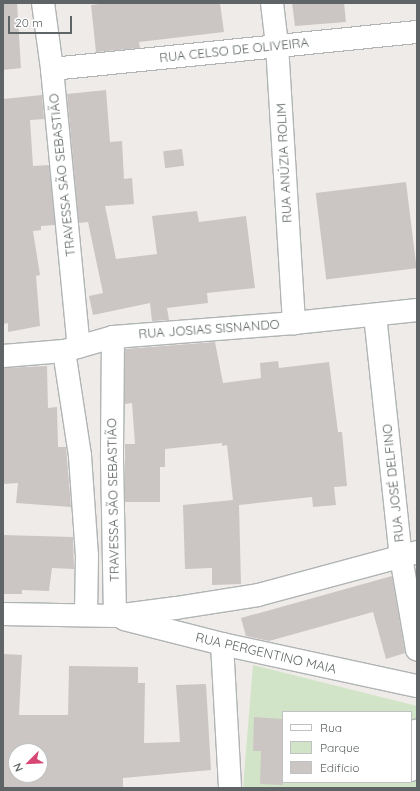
<!DOCTYPE html>
<meta charset="utf-8">
<style>
body{margin:0}
#map{position:relative;width:420px;height:791px;overflow:hidden;background:#efebe8;font-family:Quicksand,sans-serif}
div>[style]{position:absolute}
.green>*{inset:0;background:#d2e4c7}
.building>*{inset:0;background:#cbc6c4;transform-origin:0 0}
.roads{filter:drop-shadow(1px 0 #b0b4b5) drop-shadow(-1px 0 #b0b4b5) drop-shadow(0 1px #b0b4b5) drop-shadow(0 -1px #b0b4b5)}
.minor>*{height:22px;margin:-11px;padding:0 11px;transform-origin:11px;border-radius:11px;background:#fff}
span{translate:-50% -50%;white-space:nowrap;text-align:center;line-height:1.15;-webkit-text-stroke:3px #fff;paint-order:stroke}
.street-label{font-size:13px;color:#5f6566}
.frame{position:absolute;inset:0;border:4px solid #5f6566;pointer-events:none}
.legend{position:absolute;left:282px;top:711px;width:130px;height:72px;box-sizing:border-box;background:#fff;border:1px solid #bfc1c2;margin:0;padding:5px 7px;list-style:none;font-size:12px;color:#5f6566}
.legend li{display:flex;align-items:center;gap:8px;height:20px}
.legend b{width:20px;border:1px solid #bfc1c2}
.north{position:absolute;left:8px;top:743px;width:40px;height:40px;box-sizing:border-box;background:#fff;border:1px solid #bfc1c2;border-radius:50%;rotate:246deg;font-size:11px;font-weight:700;line-height:16px;text-align:center;color:#5f6566}
.north::after{content:'';display:block;margin:auto;width:14px;height:18px;background:#d64773;clip-path:polygon(50% 0,100% 100%,50% 72%,0 100%)}
.scale{position:absolute;left:8px;top:16px;width:64px;height:18px;box-sizing:border-box;border:2px solid #5f6566;border-top:0;padding-left:5px;font-size:12px;line-height:14px;white-space:nowrap;color:#5f6566;-webkit-text-stroke:3px #fff;paint-order:stroke}
</style>
<div id="map">
<div class="green">
<div style="clip-path:polygon(evenodd,253px 665px,417px 706px,417px 788px,243px 788px,253px 665px,283px 712px,411px 712px,411px 782px,283px 782px,283px 712px)"></div>
</div>
<div class="building">
<div style="clip-path:polygon(3px 3px,17px 3px,21px 68px,3px 70px)"></div>
<div style="clip-path:polygon(107px 3px,220px 3px,224px 32px,139px 42px,140px 48px,96px 52px,91px 5px)"></div>
<div style="clip-path:polygon(292px 3px,344px 3px,346px 22px,295px 26px)"></div>
<div style="clip-path:polygon(106px 90px,110px 142px,122px 141px,124px 179px,132px 178px,134px 204px,105px 206px,116px 259px,157px 254px,152px 216px,197px 211px,199px 222px,246px 216px,255px 288px,207px 293px,208px 303px,167px 308px,169px 320px,152px 321px,150px 303px,93px 315px,89px 296px,103px 293px,88px 222px,79px 223px,67px 94px)"></div>
<div style="clip-path:polygon(42px 95px,44px 119px,30px 120px,33px 166px,49px 165px,55px 225px,41px 226px,41px 230px,33px 231px,40px 275px,36px 276px,40px 326px,8px 332px,8px 323px,3px 324px,3px 99px)"></div>
<div style="left:182px;top:149px;width:17px;height:19px;rotate:83deg"></div>
<div style="left:406px;top:182px;width:87px;height:91px;rotate:83deg"></div>
<div style="clip-path:polygon(215px 342px,223px 383px,261px 378px,260px 363px,278px 361px,279px 368px,329px 362px,338px 432px,342px 432px,347px 486px,334px 487px,336px 505px,313px 507px,312px 497px,239px 505px,241px 584px,212px 585px,212px 568px,185px 569px,183px 505px,233px 500px,227px 445px,222px 446px,222px 443px,165px 449px,165px 467px,160px 467px,160px 502px,125px 502px,125px 444px,135px 444px,132px 403px,125px 404px,125px 349px)"></div>
<div style="clip-path:polygon(47px 366px,48px 408px,57px 407px,58px 447px,66px 447px,71px 507px,16px 503px,18px 483px,3px 484px,3px 368px)"></div>
<div style="clip-path:polygon(3px 535px,73px 537px,74px 569px,52px 568px,49px 591px,22px 590px,22px 594px,3px 594px)"></div>
<div style="clip-path:polygon(392px 576px,405px 653px,386px 659px,373px 612px,269px 641px,246px 636px,241px 618px)"></div>
<div style="clip-path:polygon(evenodd,3px 654px,22px 655px,19px 715px,68px 715px,69px 666px,138px 667px,138px 683px,145px 683px,144px 743px,180px 742px,176px 685px,206px 684px,211px 770px,123px 778px,123px 788px,3px 788px,3px 654px,16px 751px,40px 751px,40px 775px,16px 775px,16px 751px)"></div>
<div style="clip-path:polygon(254px 717px,283px 719px,283px 785px,260px 784px,261px 751px,253px 751px)"></div>
</div>
<div class="roads">
<div class="minor">
<div style="left:43px;top:3px;width:67px;rotate:82.2deg"></div>
<div style="left:52px;top:69px;width:279px;rotate:84.5deg"></div>
<div style="left:272px;top:3px;width:42px;rotate:83.2deg"></div>
<div style="left:277px;top:45px;width:279px;rotate:86.5deg"></div>
<div style="left:52px;top:69px;width:367px;rotate:-5.8deg"></div>
<div style="left:375px;top:315px;width:243px;rotate:83.9deg"></div>
<div style="left:401px;top:557px;width:94px;rotate:80.2deg"></div>
<div style="left:113px;top:337px;width:122px;rotate:90.5deg"></div>
<div style="left:112px;top:459px;width:157px;rotate:88.9deg"></div>
<div style="left:64px;top:351px;width:106px;rotate:81.3deg"></div>
<div style="left:80px;top:456px;width:100px;rotate:86deg"></div>
<div style="left:87px;top:556px;width:59px;rotate:91deg"></div>
<div style="left:3px;top:356px;width:61px;rotate:-4.7deg"></div>
<div style="left:64px;top:351px;width:51px;rotate:-15.9deg"></div>
<div style="left:113px;top:337px;width:182px;rotate:-4.4deg"></div>
<div style="left:294px;top:323px;width:124px;rotate:-6deg"></div>
<div style="left:3px;top:614px;width:112px;rotate:1deg"></div>
<div style="left:115px;top:616px;width:62px;rotate:-7.5deg"></div>
<div style="left:176px;top:608px;width:83px;rotate:-9deg"></div>
<div style="left:258px;top:595px;width:165px;rotate:-15.1deg"></div>
<div style="left:124px;top:619px;width:101px;rotate:14.3deg"></div>
<div style="left:222px;top:644px;width:199px;rotate:12.2deg"></div>
<div style="left:222px;top:644px;width:144px;rotate:86.8deg"></div>
<div style="left:411px;top:770px;width:40px;rotate:-81.5deg"></div>
</div>
</div>
<div class="street-label">
<span style="left:234px;top:50px;rotate:-6deg">RUA CELSO DE OLIVEIRA</span>
<span style="left:284px;top:163px;rotate:-93deg">RUA ANÚZIA ROLIM</span>
<span style="left:62px;top:175px;rotate:-96deg">TRAVESSA SÃO SEBASTIÃO</span>
<span style="left:209px;top:329px;rotate:-4deg">RUA JOSIAS SISNANDO</span>
<span style="left:393px;top:483px;rotate:-96deg">RUA JOSÉ DELFINO</span>
<span style="left:113px;top:500px;rotate:-91deg">TRAVESSA SÃO SEBASTIÃO</span>
<span style="left:266px;top:653px;rotate:13deg">RUA PERGENTINO MAIA</span>
</div>
<div class="frame"></div>
<ul class="legend">
<li><b style="height:5px;background:#fff"></b>Rua</li>
<li><b style="height:11px;background:#d2e4c7"></b>Parque</li>
<li><b style="height:11px;background:#cbc6c4"></b>Edifício</li>
</ul>
<div class="north">N</div>
<div class="scale">20 m</div>
</div>
